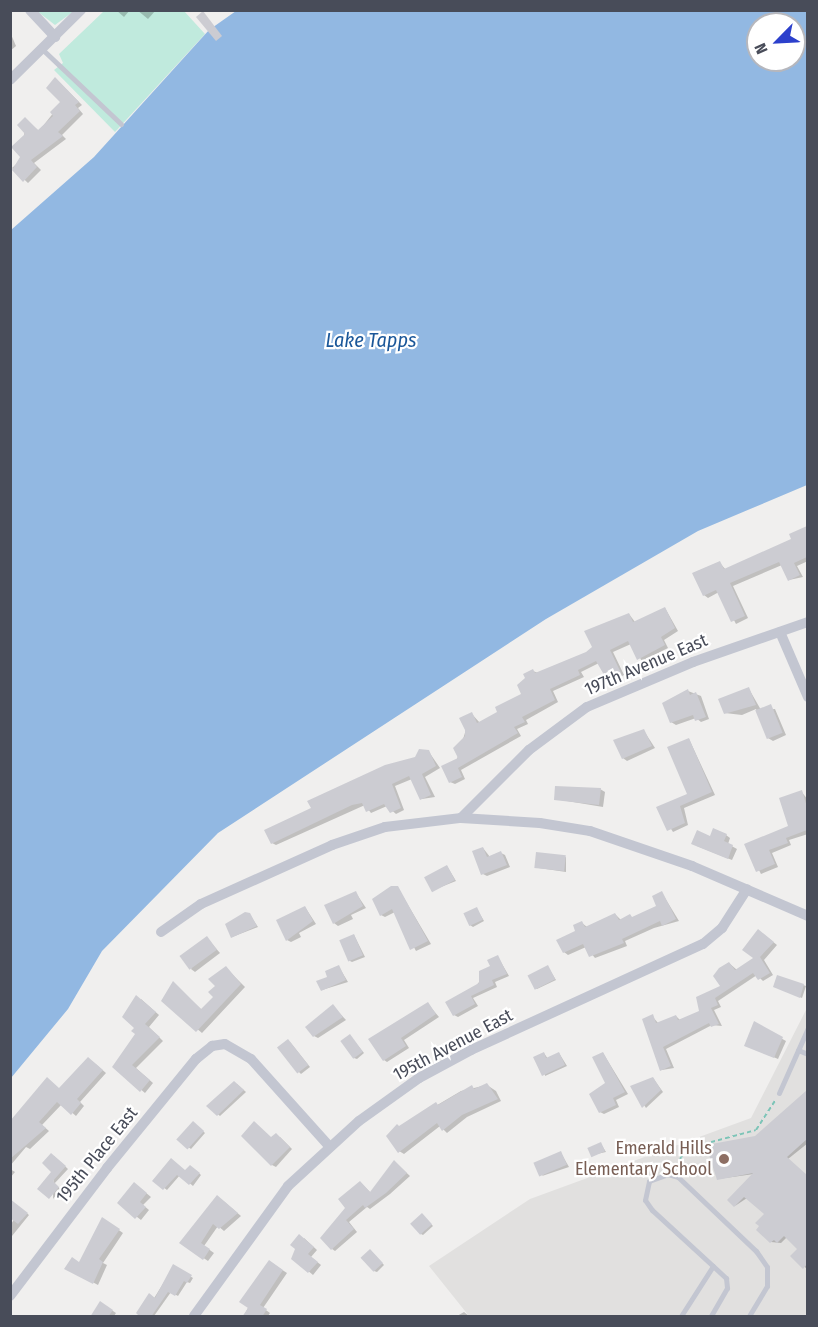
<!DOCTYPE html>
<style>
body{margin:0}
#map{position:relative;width:818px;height:1327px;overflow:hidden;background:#f0efee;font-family:"Fira Sans Condensed",sans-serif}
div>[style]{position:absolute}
.education>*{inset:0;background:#e1e0df}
.green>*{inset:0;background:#c0eadd}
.water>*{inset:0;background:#92b8e2}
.shadow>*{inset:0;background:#0003}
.building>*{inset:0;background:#ccccd2;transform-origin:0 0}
.path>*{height:2px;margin-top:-1px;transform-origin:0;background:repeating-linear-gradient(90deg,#7cc4b7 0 4.5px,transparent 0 7.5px)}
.lane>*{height:5px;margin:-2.5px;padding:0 2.5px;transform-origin:2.5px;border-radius:2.5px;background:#c3c6d1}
.street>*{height:10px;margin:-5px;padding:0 5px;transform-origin:5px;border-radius:5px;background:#c3c6d1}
.dots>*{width:16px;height:16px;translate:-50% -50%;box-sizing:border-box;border:3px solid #fff;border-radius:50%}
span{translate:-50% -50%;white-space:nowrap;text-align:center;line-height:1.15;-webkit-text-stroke:4.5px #fff;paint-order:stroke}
.street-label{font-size:18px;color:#484c59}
.education-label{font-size:18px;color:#785e54}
.right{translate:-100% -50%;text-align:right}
.water-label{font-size:20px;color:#1b5799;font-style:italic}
.frame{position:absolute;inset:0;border:12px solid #484c59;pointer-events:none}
.north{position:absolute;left:746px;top:12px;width:60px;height:60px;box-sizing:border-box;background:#fff;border:2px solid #b6b7bd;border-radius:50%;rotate:246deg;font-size:16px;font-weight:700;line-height:24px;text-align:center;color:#484c59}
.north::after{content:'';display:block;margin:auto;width:21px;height:27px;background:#2c40cc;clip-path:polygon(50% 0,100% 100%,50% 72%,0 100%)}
</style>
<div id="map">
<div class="education">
<div style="clip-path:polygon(807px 1008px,807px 1316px,469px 1316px,429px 1266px,530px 1199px,751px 1118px)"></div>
</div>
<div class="green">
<div style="clip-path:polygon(37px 11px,74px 11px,55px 25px)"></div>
<div style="clip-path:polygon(104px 11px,184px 11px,205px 34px,115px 132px,54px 70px,63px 63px,59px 54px)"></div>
</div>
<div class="water">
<div style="clip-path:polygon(evenodd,236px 11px,807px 11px,807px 485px,698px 531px,546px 619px,218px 833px,102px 951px,68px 1009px,11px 1078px,11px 230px,94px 157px,209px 30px,236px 11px,758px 24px,794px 24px,794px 60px,758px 60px,758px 24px)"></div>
</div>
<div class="shadow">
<div style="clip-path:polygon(116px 10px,130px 10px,124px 17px)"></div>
<div style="clip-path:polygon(137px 10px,156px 10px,148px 19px)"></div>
<div style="clip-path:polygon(10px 32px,16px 46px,10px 51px)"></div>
<div style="clip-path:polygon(55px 78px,82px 105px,78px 108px,83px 114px,62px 135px,66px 139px,34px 163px,41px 170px,28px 183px,12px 168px,23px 158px,25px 119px,39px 131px,62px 102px)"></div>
<div style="clip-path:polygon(808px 527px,808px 561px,797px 566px,803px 577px,789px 580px,782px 565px,733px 586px,748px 618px,736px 624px,719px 592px,708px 598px,704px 595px,720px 563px,726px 570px,793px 540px,791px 535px)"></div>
<div style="clip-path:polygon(665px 608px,678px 631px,664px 640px,668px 648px,642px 661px,631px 644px,613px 652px,624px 675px,612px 681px,599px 663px,581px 672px,584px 677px,553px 691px,558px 702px,526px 720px,528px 724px,517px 729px,521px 736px,461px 770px,465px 779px,455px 784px,450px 782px,471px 713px,480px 723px,499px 713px,523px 694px,533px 671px,538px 673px,587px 654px,629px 614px,635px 622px)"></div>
<div style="clip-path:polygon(749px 689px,761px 710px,775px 709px,786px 735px,773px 741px,768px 738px,756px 709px,742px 715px,725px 713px)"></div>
<div style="clip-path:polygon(688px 691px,701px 696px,709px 719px,701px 722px,696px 718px,676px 725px,671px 722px)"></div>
<div style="clip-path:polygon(644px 731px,655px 748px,627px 761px,623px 758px)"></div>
<div style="clip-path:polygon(689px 739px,715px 795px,684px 808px,688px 825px,673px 832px,658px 808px,688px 795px)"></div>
<div style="clip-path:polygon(429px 752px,440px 768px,425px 777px,435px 797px,422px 799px,412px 779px,395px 786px,404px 810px,396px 814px,387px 806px,371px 813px,365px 805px,276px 845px,272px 843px)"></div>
<div style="clip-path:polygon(600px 789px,605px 792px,603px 807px,555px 799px)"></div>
<div style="clip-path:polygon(801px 791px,808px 800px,808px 834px,789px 840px,791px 845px,772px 853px,778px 867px,761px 874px,746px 845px,790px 827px)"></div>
<div style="clip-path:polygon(726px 835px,730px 838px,728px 844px,737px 849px,732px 860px,697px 846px)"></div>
<div style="clip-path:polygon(483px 848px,490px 857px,501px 853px,505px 855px,510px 867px,487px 876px,483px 874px)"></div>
<div style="clip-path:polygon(566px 857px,566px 872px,539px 868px)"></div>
<div style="clip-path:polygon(447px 866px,456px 881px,431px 891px)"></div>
<div style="clip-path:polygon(398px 888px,431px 944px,416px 951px,395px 912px,385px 917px,381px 915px)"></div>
<div style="clip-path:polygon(356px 893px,366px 908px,351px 915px,353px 919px,338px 926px,334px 923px)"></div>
<div style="clip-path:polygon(662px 893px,679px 921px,654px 928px,625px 941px,627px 946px,595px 958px,586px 947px,568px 955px,564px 952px,582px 923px,587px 927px,615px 914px,621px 920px,634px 918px,658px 907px)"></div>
<div style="clip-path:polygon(305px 907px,316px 924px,299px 933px,301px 937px,291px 942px,287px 940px)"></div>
<div style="clip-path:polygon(477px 909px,484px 921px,473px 927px,470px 925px)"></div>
<div style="clip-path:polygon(250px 915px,258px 927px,232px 937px)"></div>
<div style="clip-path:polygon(762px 933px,777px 945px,764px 960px,773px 975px,763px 981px,757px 975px,718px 1001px,721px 1007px,714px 1010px,722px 1026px,712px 1025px,666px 1049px,674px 1068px,662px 1070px,652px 1016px,659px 1024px,676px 1016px,681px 1021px,701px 1012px,722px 987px,729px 963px,737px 970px,756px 958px)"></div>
<div style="clip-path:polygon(354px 935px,365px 957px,352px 962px,350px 961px)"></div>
<div style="clip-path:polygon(207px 938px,220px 953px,195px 972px,191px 969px)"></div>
<div style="clip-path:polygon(498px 957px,509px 976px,495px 982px,497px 987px,473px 998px,478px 1006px,458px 1017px,454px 1015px)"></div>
<div style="clip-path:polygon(339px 967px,348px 982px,322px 990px)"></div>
<div style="clip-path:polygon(548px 967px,556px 980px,537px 989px,535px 988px)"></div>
<div style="clip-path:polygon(226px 968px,245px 987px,202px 1033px,163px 1000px,173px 983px,202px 1010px,215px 997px)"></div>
<div style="clip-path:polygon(778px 977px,806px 986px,802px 998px,778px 988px)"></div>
<div style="clip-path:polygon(141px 999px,159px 1015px,149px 1027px,163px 1041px,136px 1068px,153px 1083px,145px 1093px,114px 1067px,137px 1034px)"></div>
<div style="clip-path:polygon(428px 1004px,439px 1017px,404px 1040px,409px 1048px,387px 1062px,384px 1060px,370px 1039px)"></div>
<div style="clip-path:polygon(333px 1006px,346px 1020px,318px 1038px,314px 1036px)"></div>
<div style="clip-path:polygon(755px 1024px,786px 1041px,778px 1059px,750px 1047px)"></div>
<div style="clip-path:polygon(350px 1036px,364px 1053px,357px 1059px,354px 1058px)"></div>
<div style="clip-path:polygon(290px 1042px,310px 1067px,301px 1074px,299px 1072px)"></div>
<div style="clip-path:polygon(544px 1053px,548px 1059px,559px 1053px,567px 1066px,545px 1076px)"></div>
<div style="clip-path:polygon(603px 1053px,628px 1094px,616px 1100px,619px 1107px,604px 1114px,600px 1112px,607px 1084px)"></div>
<div style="clip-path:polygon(92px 1061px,106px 1073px,80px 1102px,84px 1106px,76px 1116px,62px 1104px,42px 1125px,49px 1131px,30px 1149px,26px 1147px,10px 1166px,10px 1123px,60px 1089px)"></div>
<div style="clip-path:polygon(653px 1078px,663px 1092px,646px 1108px,632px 1087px)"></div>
<div style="clip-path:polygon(237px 1084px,246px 1092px,220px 1116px,208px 1106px)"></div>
<div style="clip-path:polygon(487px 1085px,496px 1091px,501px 1101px,467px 1117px,447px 1133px,440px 1126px,404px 1154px,399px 1151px,400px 1127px,461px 1091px)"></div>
<div style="clip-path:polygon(808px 1092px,808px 1143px,788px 1159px,808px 1187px,807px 1269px,792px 1256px,799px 1249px,787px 1237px,781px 1243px,771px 1242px,767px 1214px,747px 1198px,735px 1206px,754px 1174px,718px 1179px,756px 1137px)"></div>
<div style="clip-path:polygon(196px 1125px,205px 1133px,191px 1149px,179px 1140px)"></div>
<div style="clip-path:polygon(280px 1137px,292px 1149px,276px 1167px,272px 1165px,272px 1139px)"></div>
<div style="clip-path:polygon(601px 1144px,606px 1152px,592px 1155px)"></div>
<div style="clip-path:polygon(561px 1153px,569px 1167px,542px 1176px)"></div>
<div style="clip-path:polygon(54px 1156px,68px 1169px,54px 1184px,61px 1189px,53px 1199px)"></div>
<div style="clip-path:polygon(395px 1162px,410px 1176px,390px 1194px,370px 1209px,367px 1207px,349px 1222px,357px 1232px,335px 1251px,332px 1249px,360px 1182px,371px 1193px)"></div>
<div style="clip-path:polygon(193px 1168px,201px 1175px,193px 1186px,180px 1175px,167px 1190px,154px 1180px)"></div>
<div style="clip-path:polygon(10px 1169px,15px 1172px,10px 1178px)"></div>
<div style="clip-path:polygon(139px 1187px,151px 1197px,143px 1205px,149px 1210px,141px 1220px,119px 1203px)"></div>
<div style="clip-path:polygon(221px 1199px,241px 1216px,224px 1231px,218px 1226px,204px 1246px,214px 1253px,208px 1261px,181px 1243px)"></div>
<div style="clip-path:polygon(10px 1200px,29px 1215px,12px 1236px,10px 1226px,16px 1216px)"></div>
<div style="clip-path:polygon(424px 1217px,433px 1226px,423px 1235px,421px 1234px)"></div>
<div style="clip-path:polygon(103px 1219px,123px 1233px,103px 1263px,107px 1265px,98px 1285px,66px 1268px,80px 1264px)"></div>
<div style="clip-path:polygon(304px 1238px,317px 1250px,311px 1257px,321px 1265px,313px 1275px,293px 1258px)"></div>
<div style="clip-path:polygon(370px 1250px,384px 1265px,377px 1272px,374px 1271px)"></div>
<div style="clip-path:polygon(270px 1262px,287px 1273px,263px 1308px,270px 1313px,268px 1316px,244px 1316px)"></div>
<div style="clip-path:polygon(174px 1266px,193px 1278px,190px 1283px,187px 1282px,178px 1296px,171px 1292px,154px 1316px,143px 1316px)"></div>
<div style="clip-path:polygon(101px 1303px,116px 1313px,114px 1316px,92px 1316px)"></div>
<div style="clip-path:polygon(464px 1312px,469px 1316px,457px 1316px)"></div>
</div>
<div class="building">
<div style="clip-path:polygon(203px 11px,222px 36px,216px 41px,196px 17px)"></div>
<div style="clip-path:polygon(55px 77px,79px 102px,75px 105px,80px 111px,58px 132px,63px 136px,31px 160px,37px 167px,23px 182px,12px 170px,20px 157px,11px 147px,25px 134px,17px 125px,25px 117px,38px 130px,53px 116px,50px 112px,60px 102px,46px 88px)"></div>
<div style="clip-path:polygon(807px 526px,807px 557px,794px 563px,800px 575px,788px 581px,779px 562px,730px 583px,745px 616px,731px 622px,716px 590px,703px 596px,692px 573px,720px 561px,724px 569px,791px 539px,789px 534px)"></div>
<div style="clip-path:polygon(665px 607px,675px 628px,661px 637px,665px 645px,637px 660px,628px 641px,610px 650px,621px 673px,607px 680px,596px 661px,578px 670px,580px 675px,550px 689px,555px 700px,522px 717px,525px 722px,514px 727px,518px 733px,458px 768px,462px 777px,449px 783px,441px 766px,458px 758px,453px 748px,465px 736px,465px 730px,459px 718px,472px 712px,477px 723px,497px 712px,495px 707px,521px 694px,517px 685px,525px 678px,523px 674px,533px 669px,535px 673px,586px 652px,592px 647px,584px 631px,629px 613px,633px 622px)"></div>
<div style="clip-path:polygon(749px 687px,756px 705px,724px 714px,718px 699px)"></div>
<div style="clip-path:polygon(688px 689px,690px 695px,696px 692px,706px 717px,695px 721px,693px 715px,670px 723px,662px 703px)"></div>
<div style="left:771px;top:704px;width:31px;height:17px;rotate:68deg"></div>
<div style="clip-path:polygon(644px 729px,652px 746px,622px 759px,613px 740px)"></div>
<div style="clip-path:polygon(689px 738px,712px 792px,680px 806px,685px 823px,667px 831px,656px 807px,687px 794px,667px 747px)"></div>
<div style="clip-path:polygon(419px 749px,429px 750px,436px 766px,422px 774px,431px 795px,420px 800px,409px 776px,392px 784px,401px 808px,390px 813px,384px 804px,366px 812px,362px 803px,352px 805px,271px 844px,264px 830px,311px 808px,307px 801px,385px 765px,415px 757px)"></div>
<div style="clip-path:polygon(555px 786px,601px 788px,599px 805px,554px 800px)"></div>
<div style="clip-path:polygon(802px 790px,807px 807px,807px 830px,786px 838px,788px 843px,769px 850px,775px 864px,756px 872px,744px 844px,788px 826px,779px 798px)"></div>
<div style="clip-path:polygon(713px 828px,727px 834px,724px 841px,733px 845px,728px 859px,691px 844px,697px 830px,710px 836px)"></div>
<div style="clip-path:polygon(483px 847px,487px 857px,501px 851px,507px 865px,481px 875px,472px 851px)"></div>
<div style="left:536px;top:852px;width:30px;height:16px;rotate:6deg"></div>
<div style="left:447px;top:865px;width:17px;height:26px;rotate:62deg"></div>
<div style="clip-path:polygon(391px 886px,398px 886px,428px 941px,410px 950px,392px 909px,380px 916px,372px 899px)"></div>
<div style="clip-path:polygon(356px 891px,363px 906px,333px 924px,324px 905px)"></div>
<div style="clip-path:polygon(662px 891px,676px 919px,662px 926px,660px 921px,622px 939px,624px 943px,589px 957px,583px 944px,563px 953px,556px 940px,575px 931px,573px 925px,582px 921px,585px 927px,615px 913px,619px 920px,630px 914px,632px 917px,656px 906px,652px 896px)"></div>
<div style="clip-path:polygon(305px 906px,313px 921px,286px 941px,276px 920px)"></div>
<div style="left:477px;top:907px;width:14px;height:15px;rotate:65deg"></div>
<div style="clip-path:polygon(245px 912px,250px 913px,257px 926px,231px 938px,225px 924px)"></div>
<div style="clip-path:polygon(758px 929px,774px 942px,760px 957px,770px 973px,758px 980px,753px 973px,715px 998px,718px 1005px,711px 1008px,719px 1024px,711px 1027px,709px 1023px,663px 1047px,671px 1066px,660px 1071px,642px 1019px,653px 1014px,656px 1023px,676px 1015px,678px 1020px,699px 1011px,696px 997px,720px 986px,713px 976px,719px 968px,729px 962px,735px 970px,753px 958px,742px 950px)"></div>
<div style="left:354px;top:934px;width:23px;height:16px;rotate:67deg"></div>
<div style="left:207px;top:936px;width:17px;height:34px;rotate:54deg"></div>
<div style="clip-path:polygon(498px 955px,507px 974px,492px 980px,494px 985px,471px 996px,475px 1004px,453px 1016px,445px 1002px,479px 983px,479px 971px,490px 966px,487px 960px)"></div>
<div style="clip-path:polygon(339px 965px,346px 980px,321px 991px,316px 981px,327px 977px,325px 971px)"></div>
<div style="left:548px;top:965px;width:16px;height:23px;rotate:63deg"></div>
<div style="clip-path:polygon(226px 966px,241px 984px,196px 1032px,161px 1001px,173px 981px,201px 1009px,213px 997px,208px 992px,215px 986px,208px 979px)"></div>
<div style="clip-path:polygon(777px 975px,804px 984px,800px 998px,773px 987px)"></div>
<div style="clip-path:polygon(136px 995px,156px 1012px,145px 1024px,160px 1037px,132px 1065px,150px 1080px,140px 1092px,112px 1067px,135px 1034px,131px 1031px,134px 1028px,122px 1017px)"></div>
<div style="clip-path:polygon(428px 1002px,436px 1014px,401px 1038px,406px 1046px,383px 1061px,368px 1039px)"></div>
<div style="clip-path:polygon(333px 1004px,343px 1017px,313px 1037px,305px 1027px)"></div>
<div style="clip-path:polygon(754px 1021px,783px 1037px,774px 1058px,744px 1046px)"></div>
<div style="left:350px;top:1034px;width:22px;height:12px;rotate:54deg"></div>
<div style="left:288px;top:1039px;width:33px;height:14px;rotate:52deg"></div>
<div style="clip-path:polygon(544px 1052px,546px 1058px,559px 1052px,565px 1065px,542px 1076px,533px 1057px)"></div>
<div style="clip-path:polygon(603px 1052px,625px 1092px,613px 1098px,616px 1105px,599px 1113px,589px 1094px,605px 1083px,592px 1057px)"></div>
<div style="clip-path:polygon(88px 1057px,103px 1070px,77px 1099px,81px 1103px,71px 1115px,57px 1102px,39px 1122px,46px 1128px,10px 1159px,10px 1121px,47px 1077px,59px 1088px)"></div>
<div style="clip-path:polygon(653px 1077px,661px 1090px,642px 1108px,630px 1086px)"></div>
<div style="clip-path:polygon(234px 1081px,244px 1090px,217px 1116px,206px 1106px)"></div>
<div style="clip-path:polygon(487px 1083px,498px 1099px,462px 1115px,442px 1131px,437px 1123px,398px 1153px,386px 1136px,397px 1124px,399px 1126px,436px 1102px,438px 1105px,472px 1085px,474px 1089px)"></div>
<div style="clip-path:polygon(807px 1090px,807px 1139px,787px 1157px,807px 1175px,807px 1264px,803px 1269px,790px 1256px,797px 1249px,784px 1236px,777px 1243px,774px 1240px,770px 1243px,756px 1230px,759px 1226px,755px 1223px,764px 1214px,744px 1197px,734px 1207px,727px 1200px,753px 1173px,717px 1180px,706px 1145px,755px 1136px)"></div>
<div style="left:193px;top:1121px;width:15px;height:25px;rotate:42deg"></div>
<div style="clip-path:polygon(254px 1121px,271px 1137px,276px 1133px,290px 1147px,271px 1166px,241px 1136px)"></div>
<div style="left:601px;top:1142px;width:10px;height:15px;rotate:66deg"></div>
<div style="left:561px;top:1151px;width:15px;height:30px;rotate:67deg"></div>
<div style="clip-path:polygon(51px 1153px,66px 1166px,53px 1181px,59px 1187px,49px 1199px,37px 1189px,51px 1172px,42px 1163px)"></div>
<div style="clip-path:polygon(171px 1158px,185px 1170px,190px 1165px,200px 1173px,189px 1185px,177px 1175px,163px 1190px,152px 1181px)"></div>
<div style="clip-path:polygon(394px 1160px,407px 1173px,386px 1193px,365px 1208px,363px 1205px,346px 1220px,354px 1229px,331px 1250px,320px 1238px,345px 1208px,338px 1199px,360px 1181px,370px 1192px)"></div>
<div style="clip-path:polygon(134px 1182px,147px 1193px,140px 1202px,146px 1207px,135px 1219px,117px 1203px)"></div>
<div style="clip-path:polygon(217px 1195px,238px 1213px,219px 1229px,213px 1224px,201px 1243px,210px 1249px,203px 1260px,179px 1243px)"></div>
<div style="clip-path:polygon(10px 1199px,28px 1213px,18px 1224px,10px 1218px)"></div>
<div style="left:422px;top:1213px;width:15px;height:16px;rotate:48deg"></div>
<div style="clip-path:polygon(102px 1217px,120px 1229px,99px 1259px,103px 1262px,93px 1284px,64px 1269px,72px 1257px,79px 1262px)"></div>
<div style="clip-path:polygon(299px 1234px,314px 1247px,308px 1254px,318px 1262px,308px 1273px,291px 1259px,295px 1249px,290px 1245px)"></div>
<div style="left:370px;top:1249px;width:19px;height:13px;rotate:47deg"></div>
<div style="clip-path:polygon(269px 1260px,283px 1270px,260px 1305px,267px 1309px,262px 1317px,242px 1317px,248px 1308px,239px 1302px)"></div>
<div style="clip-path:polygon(173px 1264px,192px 1275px,187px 1283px,184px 1281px,175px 1296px,168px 1292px,151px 1317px,140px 1317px,136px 1313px,149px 1293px,155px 1298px)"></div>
<div style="clip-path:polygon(100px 1301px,113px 1310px,108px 1317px,90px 1317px)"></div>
</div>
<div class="path">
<div style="left:679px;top:1169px;width:12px;rotate:-81deg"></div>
<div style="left:681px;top:1157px;width:12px;rotate:-48deg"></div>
<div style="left:689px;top:1148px;width:69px;rotate:-15deg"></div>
<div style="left:756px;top:1130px;width:35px;rotate:-57deg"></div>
</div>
<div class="lane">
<div style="left:42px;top:49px;width:109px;rotate:43.5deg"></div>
<div style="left:798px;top:1050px;width:11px;rotate:22deg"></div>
<div style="left:779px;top:1093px;width:71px;rotate:-66deg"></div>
<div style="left:713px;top:1266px;width:83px;rotate:-137.4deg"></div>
<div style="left:652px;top:1210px;width:12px;rotate:-125deg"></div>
<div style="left:645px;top:1200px;width:19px;rotate:-78deg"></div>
<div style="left:649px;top:1181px;width:20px;rotate:-20deg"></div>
<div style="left:668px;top:1174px;width:10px;rotate:17deg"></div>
<div style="left:678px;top:1177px;width:108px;rotate:43.5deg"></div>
<div style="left:756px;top:1251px;width:19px;rotate:55deg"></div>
<div style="left:767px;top:1267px;width:19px;rotate:90deg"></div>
<div style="left:767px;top:1286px;width:35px;rotate:121deg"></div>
<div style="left:681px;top:1316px;width:59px;rotate:-57.4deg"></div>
<div style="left:713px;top:1266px;width:18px;rotate:43deg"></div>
<div style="left:726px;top:1278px;width:10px;rotate:84deg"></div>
<div style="left:727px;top:1288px;width:32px;rotate:120deg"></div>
</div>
<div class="street">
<div style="left:30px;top:10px;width:37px;rotate:47deg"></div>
<div style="left:10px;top:80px;width:100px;rotate:-44.6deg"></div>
<div style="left:780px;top:632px;width:71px;rotate:66.7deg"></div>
<div style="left:461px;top:818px;width:96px;rotate:-45deg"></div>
<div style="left:529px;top:750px;width:72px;rotate:-36.6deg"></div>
<div style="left:587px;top:707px;width:115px;rotate:-23deg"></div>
<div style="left:693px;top:662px;width:122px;rotate:-19.2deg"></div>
<div style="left:161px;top:932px;width:49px;rotate:-35deg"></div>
<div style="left:201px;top:904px;width:144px;rotate:-24.2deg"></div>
<div style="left:332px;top:845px;width:56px;rotate:-18.8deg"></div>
<div style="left:385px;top:827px;width:77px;rotate:-6.8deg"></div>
<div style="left:461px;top:818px;width:79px;rotate:3.6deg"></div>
<div style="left:540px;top:823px;width:51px;rotate:9.1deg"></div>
<div style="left:590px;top:831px;width:108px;rotate:18.9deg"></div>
<div style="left:692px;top:866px;width:126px;rotate:23.3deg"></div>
<div style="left:10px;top:1296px;width:161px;rotate:-52.8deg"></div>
<div style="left:107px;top:1168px;width:141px;rotate:-50.8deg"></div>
<div style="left:196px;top:1059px;width:21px;rotate:-39deg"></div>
<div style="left:212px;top:1046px;width:13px;rotate:-9deg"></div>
<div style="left:225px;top:1044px;width:30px;rotate:30deg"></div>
<div style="left:251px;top:1059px;width:117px;rotate:48.1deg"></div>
<div style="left:194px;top:1316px;width:160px;rotate:-54.1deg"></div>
<div style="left:288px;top:1186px;width:96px;rotate:-42.5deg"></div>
<div style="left:359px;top:1121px;width:74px;rotate:-35.6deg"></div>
<div style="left:419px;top:1078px;width:59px;rotate:-28.3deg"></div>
<div style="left:471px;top:1050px;width:255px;rotate:-24.6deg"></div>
<div style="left:703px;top:944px;width:25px;rotate:-40deg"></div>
<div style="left:722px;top:928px;width:46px;rotate:-57.3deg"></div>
</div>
<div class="dots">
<div style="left:724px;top:1159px;background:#8d6e63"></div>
</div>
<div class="street-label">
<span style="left:646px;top:665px;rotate:-23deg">197th Avenue East</span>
<span style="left:453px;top:1045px;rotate:-28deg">195th Avenue East</span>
<span style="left:97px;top:1155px;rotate:-51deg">195th Place East</span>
</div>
<div class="education-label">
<span class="right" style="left:712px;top:1159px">Emerald Hills<br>Elementary School</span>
</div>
<div class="water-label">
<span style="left:371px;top:340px">Lake Tapps</span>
</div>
<div class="frame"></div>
<div class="north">N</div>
</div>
